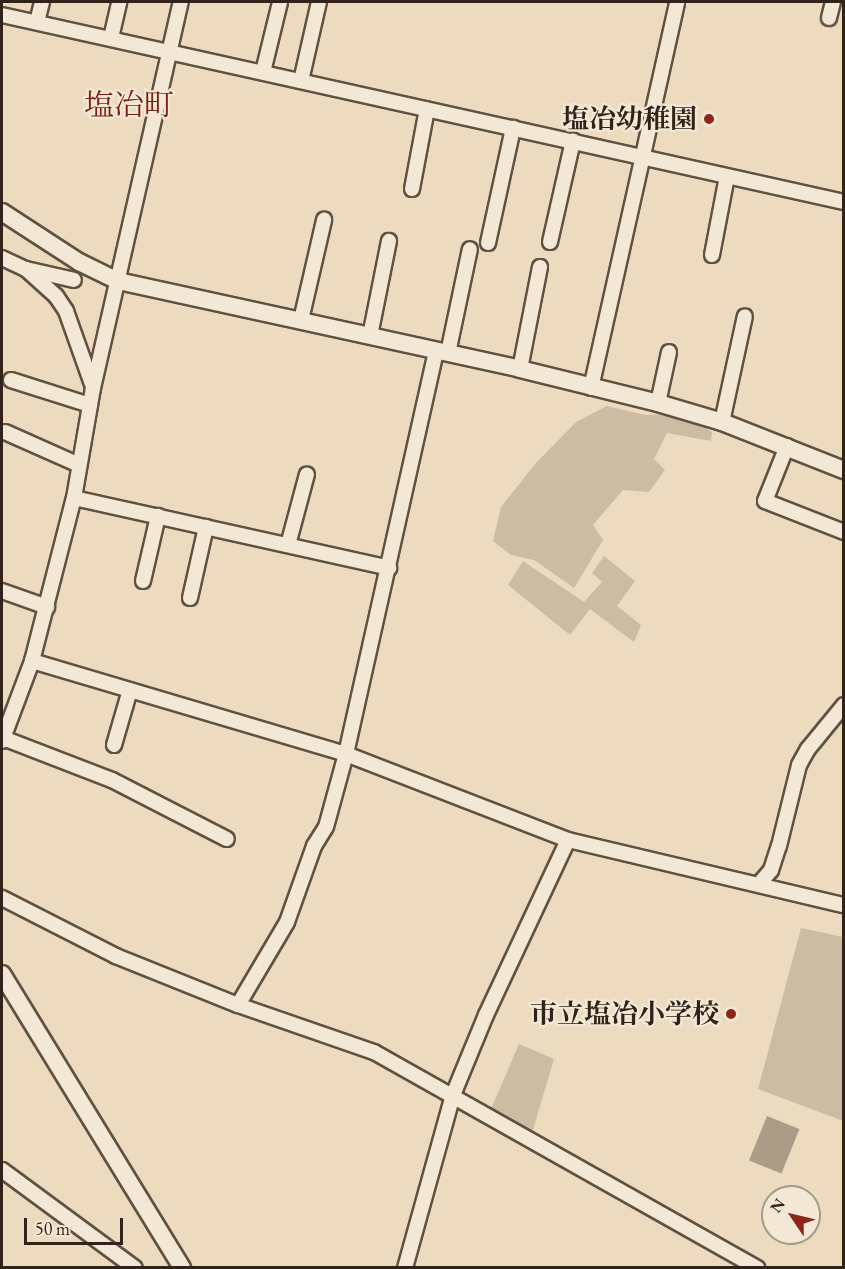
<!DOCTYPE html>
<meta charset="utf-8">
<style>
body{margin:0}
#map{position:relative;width:845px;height:1269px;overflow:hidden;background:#ecdbbf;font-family:"EB Garamond","Noto Serif JP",serif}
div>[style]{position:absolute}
.green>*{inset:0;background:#ccbca3}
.water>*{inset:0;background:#ac9c87;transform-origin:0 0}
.roads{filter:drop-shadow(2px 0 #605142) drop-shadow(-2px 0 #605142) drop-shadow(0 2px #605142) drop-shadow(0 -2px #605142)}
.minor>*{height:14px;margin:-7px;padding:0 7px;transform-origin:7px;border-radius:7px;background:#f3e8d5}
.tertiary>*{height:16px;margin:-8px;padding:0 8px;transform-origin:8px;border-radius:8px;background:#f3e8d5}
.dots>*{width:16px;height:16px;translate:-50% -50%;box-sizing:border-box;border:3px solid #f3e8d5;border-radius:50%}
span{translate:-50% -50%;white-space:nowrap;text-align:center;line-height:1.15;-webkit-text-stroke:4.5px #f3e8d5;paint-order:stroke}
.poi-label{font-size:27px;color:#312319;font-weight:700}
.right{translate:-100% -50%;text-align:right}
.quarter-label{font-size:30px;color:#7a1f14}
.frame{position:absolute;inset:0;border:3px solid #312319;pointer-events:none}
.north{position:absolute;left:761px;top:1185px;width:60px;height:60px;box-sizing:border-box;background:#f3e8d5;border:2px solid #a5998a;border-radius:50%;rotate:305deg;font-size:16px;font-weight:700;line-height:24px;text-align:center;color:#312319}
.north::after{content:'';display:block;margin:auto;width:21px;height:27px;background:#8f2418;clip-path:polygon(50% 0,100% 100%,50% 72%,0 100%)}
.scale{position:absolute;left:24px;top:1218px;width:99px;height:27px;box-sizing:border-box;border:3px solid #312319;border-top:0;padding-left:8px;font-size:18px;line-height:21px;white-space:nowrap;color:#312319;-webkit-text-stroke:4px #f3e8d5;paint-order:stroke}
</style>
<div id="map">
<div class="green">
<div style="clip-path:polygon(607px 406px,646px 415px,668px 414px,699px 424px,712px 432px,711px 441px,667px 433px,654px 459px,665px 470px,649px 492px,623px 490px,593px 525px,603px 540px,574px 588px,534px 560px,511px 555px,493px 541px,501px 507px,535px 464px,576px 422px)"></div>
<div style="clip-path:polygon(604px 556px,635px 581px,617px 606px,641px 625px,634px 642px,590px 609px,570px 635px,508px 585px,523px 561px,584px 602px,602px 582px,592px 573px)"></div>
<div style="clip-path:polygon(801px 928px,843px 937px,843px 1121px,758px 1089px)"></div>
<div style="clip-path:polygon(519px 1044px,554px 1059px,532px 1133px,491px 1109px)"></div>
</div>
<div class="water">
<div style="left:767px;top:1116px;width:35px;height:48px;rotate:22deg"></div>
</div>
<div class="roads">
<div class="minor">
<div style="left:2px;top:15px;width:863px;rotate:12.52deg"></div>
<div style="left:829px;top:18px;width:16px;rotate:-76deg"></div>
<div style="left:37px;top:22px;width:21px;rotate:-76deg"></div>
<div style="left:111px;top:38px;width:37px;rotate:-77deg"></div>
<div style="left:263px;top:72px;width:72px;rotate:-76.3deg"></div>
<div style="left:301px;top:81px;width:81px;rotate:-77.2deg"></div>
<div style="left:412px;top:189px;width:81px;rotate:-79.4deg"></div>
<div style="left:550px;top:242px;width:104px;rotate:-77.2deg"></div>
<div style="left:488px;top:243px;width:118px;rotate:-77.7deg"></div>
<div style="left:712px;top:255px;width:80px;rotate:-79.2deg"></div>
<div style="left:2px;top:258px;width:26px;rotate:25deg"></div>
<div style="left:26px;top:269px;width:49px;rotate:12.9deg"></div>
<div style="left:26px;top:269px;width:40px;rotate:42deg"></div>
<div style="left:56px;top:296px;width:18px;rotate:56deg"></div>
<div style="left:66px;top:311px;width:77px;rotate:70.4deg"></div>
<div style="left:301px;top:320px;width:103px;rotate:-77deg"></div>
<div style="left:370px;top:336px;width:97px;rotate:-78.7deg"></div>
<div style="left:448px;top:353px;width:106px;rotate:-78.1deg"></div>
<div style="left:520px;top:369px;width:104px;rotate:-78.9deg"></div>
<div style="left:11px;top:380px;width:83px;rotate:17.6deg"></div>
<div style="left:591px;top:388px;width:395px;rotate:-77.4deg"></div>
<div style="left:658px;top:403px;width:52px;rotate:-77.8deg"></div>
<div style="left:722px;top:422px;width:108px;rotate:-77.8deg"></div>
<div style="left:5px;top:432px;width:81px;rotate:24deg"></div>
<div style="left:787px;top:446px;width:59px;rotate:111.8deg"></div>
<div style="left:765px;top:501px;width:85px;rotate:21.4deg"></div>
<div style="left:74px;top:498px;width:323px;rotate:12.5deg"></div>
<div style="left:288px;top:545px;width:73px;rotate:-75deg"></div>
<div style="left:143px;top:581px;width:67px;rotate:-77deg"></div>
<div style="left:2px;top:591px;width:48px;rotate:19.6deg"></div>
<div style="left:190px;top:598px;width:73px;rotate:-77.3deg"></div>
<div style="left:32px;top:661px;width:327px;rotate:16.5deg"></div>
<div style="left:346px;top:754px;width:238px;rotate:21.2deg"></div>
<div style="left:568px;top:840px;width:284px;rotate:13.3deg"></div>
<div style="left:3px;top:738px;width:117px;rotate:21.1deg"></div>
<div style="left:112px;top:780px;width:129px;rotate:27.2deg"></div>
<div style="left:2px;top:741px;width:85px;rotate:-69.4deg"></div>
<div style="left:32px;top:661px;width:168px;rotate:-75.6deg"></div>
<div style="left:74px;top:498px;width:112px;rotate:-80.2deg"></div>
<div style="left:93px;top:388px;width:396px;rotate:-77.2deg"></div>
<div style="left:114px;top:745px;width:57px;rotate:-73.8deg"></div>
<div style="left:759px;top:884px;width:18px;rotate:-49deg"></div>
<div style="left:771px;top:870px;width:25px;rotate:-72deg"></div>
<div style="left:779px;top:846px;width:83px;rotate:-76.1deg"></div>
<div style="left:799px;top:765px;width:18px;rotate:-61deg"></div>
<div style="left:808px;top:749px;width:57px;rotate:-50.7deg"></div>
<div style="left:2px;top:898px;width:128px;rotate:27deg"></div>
<div style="left:116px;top:956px;width:131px;rotate:21.9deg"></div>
<div style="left:238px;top:1005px;width:144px;rotate:19.1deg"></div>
<div style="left:374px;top:1052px;width:440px;rotate:29.4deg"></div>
<div style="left:238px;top:1005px;width:96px;rotate:-59.4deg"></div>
<div style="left:287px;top:922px;width:81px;rotate:-70.4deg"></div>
<div style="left:314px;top:846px;width:22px;rotate:-58deg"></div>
<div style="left:326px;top:827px;width:76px;rotate:-74.7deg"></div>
<div style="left:346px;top:754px;width:413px;rotate:-77.4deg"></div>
<div style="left:2px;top:1170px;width:165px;rotate:36.4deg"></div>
<div style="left:405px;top:1268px;width:180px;rotate:-74.5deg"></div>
<div style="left:453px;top:1095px;width:87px;rotate:-67.6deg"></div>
<div style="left:486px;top:1015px;width:193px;rotate:-64.9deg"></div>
</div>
<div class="tertiary">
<div style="left:2px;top:212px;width:92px;rotate:33deg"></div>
<div style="left:79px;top:262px;width:43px;rotate:26deg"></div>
<div style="left:118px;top:281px;width:412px;rotate:12.3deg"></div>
<div style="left:520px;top:369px;width:142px;rotate:13.8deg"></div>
<div style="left:658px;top:403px;width:67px;rotate:16.5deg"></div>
<div style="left:722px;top:422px;width:131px;rotate:21.5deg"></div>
<div style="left:2px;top:974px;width:345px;rotate:58.5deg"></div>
</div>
</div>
<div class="dots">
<div style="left:709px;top:119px;background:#8f2418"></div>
<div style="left:731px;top:1014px;background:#8f2418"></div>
</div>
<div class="poi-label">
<span class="right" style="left:697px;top:119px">塩冶幼稚園</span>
<span class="right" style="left:719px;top:1014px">市立塩冶小学校</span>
</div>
<div class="quarter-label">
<span style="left:129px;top:105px">塩冶町</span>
</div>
<div class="frame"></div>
<div class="north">N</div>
<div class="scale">50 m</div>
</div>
